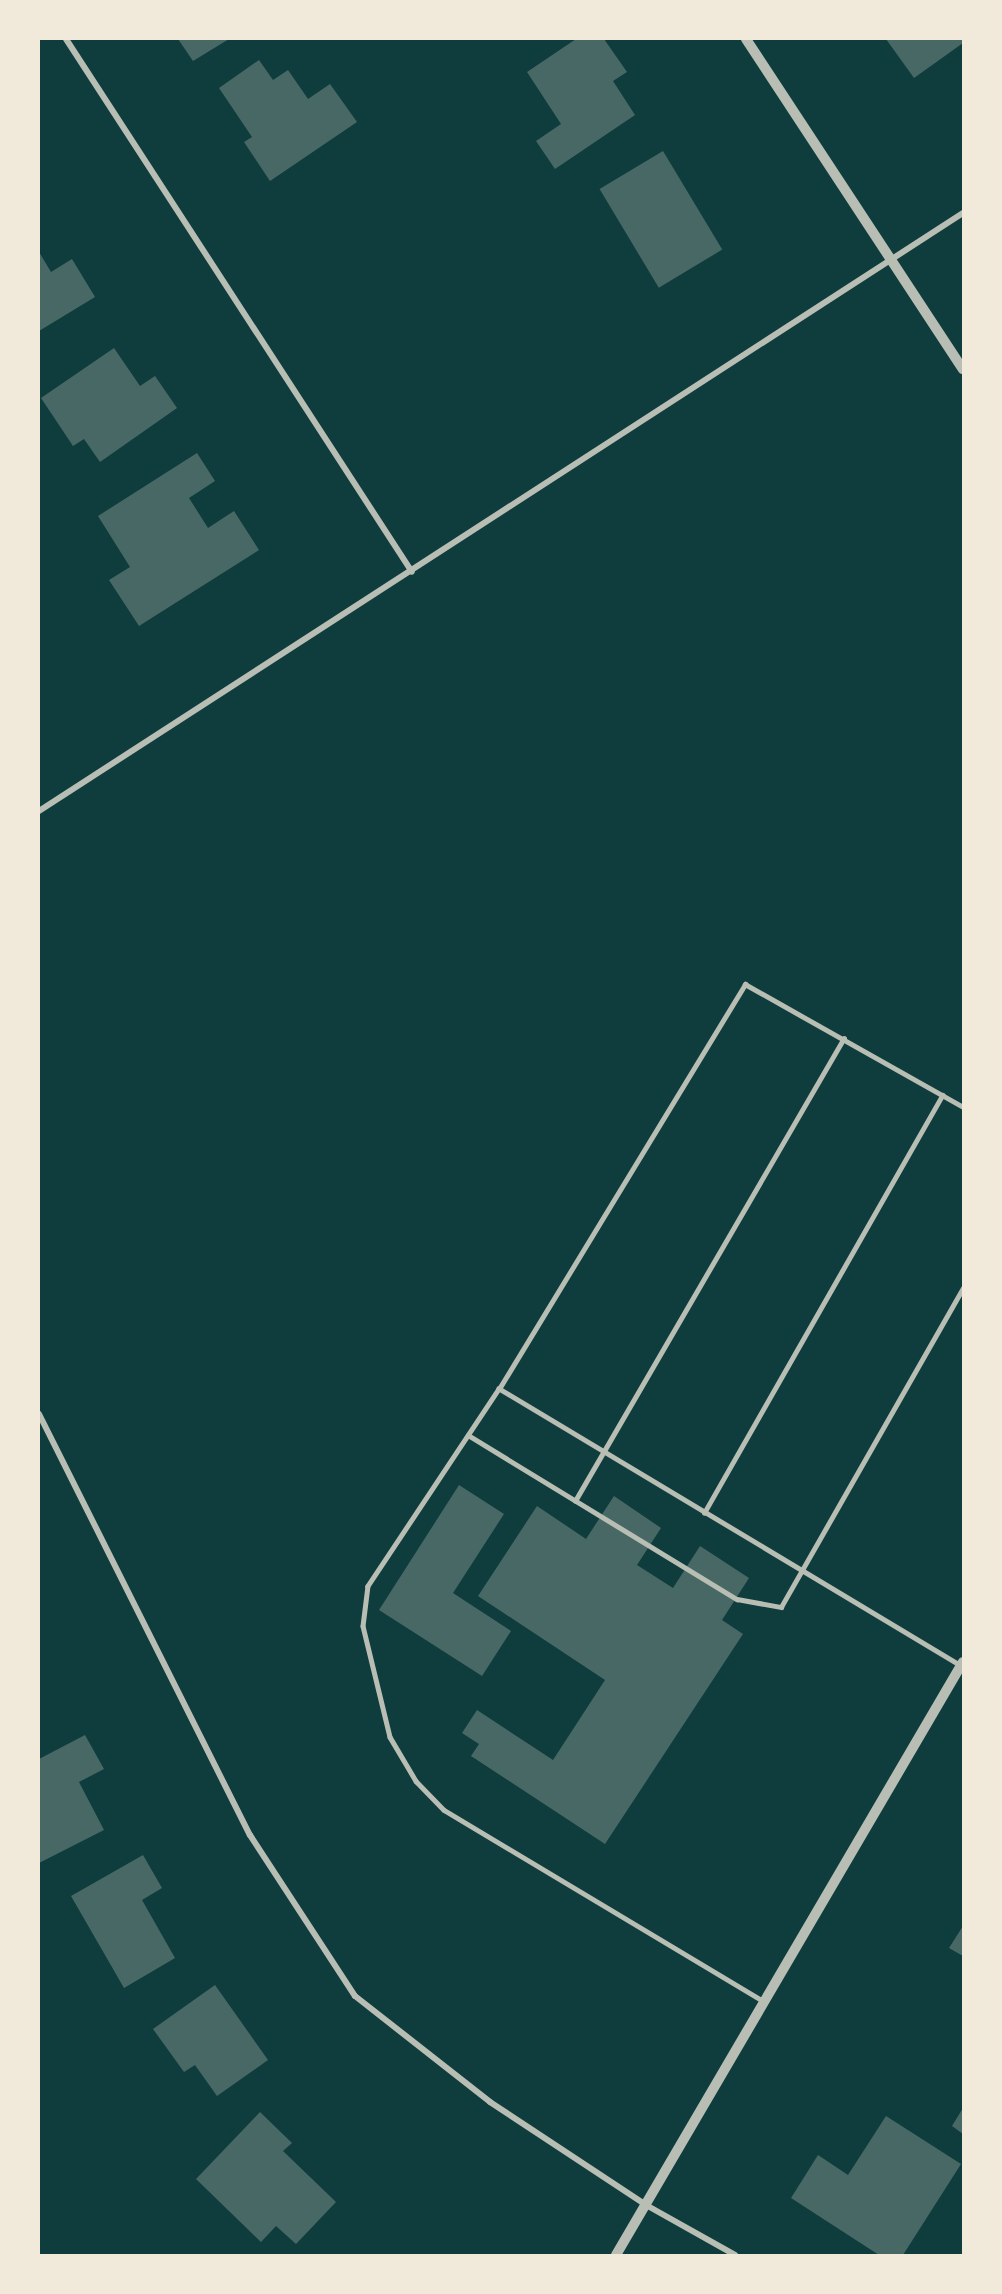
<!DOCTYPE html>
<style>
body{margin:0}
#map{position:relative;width:1002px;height:2294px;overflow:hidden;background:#0f3d3e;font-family:Poppins,sans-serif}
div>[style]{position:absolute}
.building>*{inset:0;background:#486865;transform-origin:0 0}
.service>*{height:4.5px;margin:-2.25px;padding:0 2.25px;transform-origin:2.25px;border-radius:2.25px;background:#b8beb3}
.minor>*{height:6px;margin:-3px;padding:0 3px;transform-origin:3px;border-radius:3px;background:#b8beb3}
.tertiary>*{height:10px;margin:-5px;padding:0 5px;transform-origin:5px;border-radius:5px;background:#b8beb3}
span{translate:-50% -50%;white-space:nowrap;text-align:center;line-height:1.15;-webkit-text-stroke:4.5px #f1e9da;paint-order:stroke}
.frame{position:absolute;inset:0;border:40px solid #f1e9da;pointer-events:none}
</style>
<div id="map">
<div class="building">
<div style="clip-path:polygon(178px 39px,229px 39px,193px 61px)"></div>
<div style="clip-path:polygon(576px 39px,604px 39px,627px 72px,613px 81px,635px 115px,555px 169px,536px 141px,561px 124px,527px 72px)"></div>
<div style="clip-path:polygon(886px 39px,963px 39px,963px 43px,914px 78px)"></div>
<div style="clip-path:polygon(259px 60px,273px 80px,288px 70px,308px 99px,330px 84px,357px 122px,270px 181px,244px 142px,252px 137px,219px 88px)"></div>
<div style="left:663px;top:151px;width:115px;height:74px;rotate:59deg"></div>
<div style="clip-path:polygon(39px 252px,51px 272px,72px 259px,95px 297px,39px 331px)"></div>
<div style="clip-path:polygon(114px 348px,140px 386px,155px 376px,177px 408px,100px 462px,84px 439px,73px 446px,41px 398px)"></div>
<div style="clip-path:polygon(197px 453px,215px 481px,189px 498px,208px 528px,234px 511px,259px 550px,139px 626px,109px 580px,130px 567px,98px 516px)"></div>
<div style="clip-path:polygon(459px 1485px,504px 1514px,453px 1593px,511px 1631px,482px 1676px,379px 1610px)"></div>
<div style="clip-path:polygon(614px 1496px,661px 1528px,637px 1565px,673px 1588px,700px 1546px,749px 1578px,722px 1620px,743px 1634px,605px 1844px,471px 1756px,479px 1744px,462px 1733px,477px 1710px,553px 1760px,605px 1680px,478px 1596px,537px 1506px,586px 1539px)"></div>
<div style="clip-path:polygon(85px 1735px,104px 1769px,79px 1782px,104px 1830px,39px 1863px,39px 1759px)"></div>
<div style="clip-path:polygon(143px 1855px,162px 1888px,142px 1900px,175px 1958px,124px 1988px,71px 1896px)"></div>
<div style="clip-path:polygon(963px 1926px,963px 1956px,949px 1948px)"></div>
<div style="clip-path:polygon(215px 1985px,268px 2060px,217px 2096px,195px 2065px,184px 2072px,153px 2029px)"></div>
<div style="clip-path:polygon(963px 2108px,963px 2134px,952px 2126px)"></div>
<div style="clip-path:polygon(260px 2112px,292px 2143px,283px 2151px,336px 2202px,296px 2244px,276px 2226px,261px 2242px,196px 2179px)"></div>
<div style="clip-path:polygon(886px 2116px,961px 2164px,903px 2255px,879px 2255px,791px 2198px,818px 2155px,848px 2175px)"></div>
</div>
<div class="service">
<div style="left:499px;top:1389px;width:237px;rotate:123.6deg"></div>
<div style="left:368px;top:1586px;width:40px;rotate:97.1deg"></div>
<div style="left:363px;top:1626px;width:114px;rotate:76.3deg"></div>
<div style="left:390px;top:1737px;width:51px;rotate:59.4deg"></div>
<div style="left:416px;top:1781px;width:40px;rotate:46deg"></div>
<div style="left:444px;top:1810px;width:374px;rotate:30.9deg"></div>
<div style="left:468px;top:1435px;width:315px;rotate:31.4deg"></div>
<div style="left:737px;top:1599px;width:45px;rotate:10.3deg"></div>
<div style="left:781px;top:1607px;width:367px;rotate:-60.3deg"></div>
<div style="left:575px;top:1501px;width:535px;rotate:-59.84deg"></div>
<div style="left:704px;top:1513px;width:481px;rotate:-60.3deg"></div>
<div style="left:961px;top:1666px;width:539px;rotate:-149.05deg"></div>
<div style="left:499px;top:1389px;width:474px;rotate:-58.7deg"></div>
<div style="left:745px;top:984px;width:250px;rotate:29.4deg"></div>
</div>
<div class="minor">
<div style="left:66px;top:39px;width:635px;rotate:57.01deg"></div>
<div style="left:39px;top:811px;width:1101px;rotate:-32.91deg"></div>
<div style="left:39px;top:1414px;width:471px;rotate:63.4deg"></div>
<div style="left:250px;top:1835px;width:192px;rotate:56.9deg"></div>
<div style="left:355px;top:1996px;width:172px;rotate:38.1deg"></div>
<div style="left:490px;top:2102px;width:187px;rotate:33.4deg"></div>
<div style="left:646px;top:2205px;width:102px;rotate:29.3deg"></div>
</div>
<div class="tertiary">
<div style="left:746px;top:39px;width:395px;rotate:56.7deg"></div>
<div style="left:616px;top:2255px;width:687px;rotate:-59.67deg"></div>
</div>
<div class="frame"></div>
</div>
